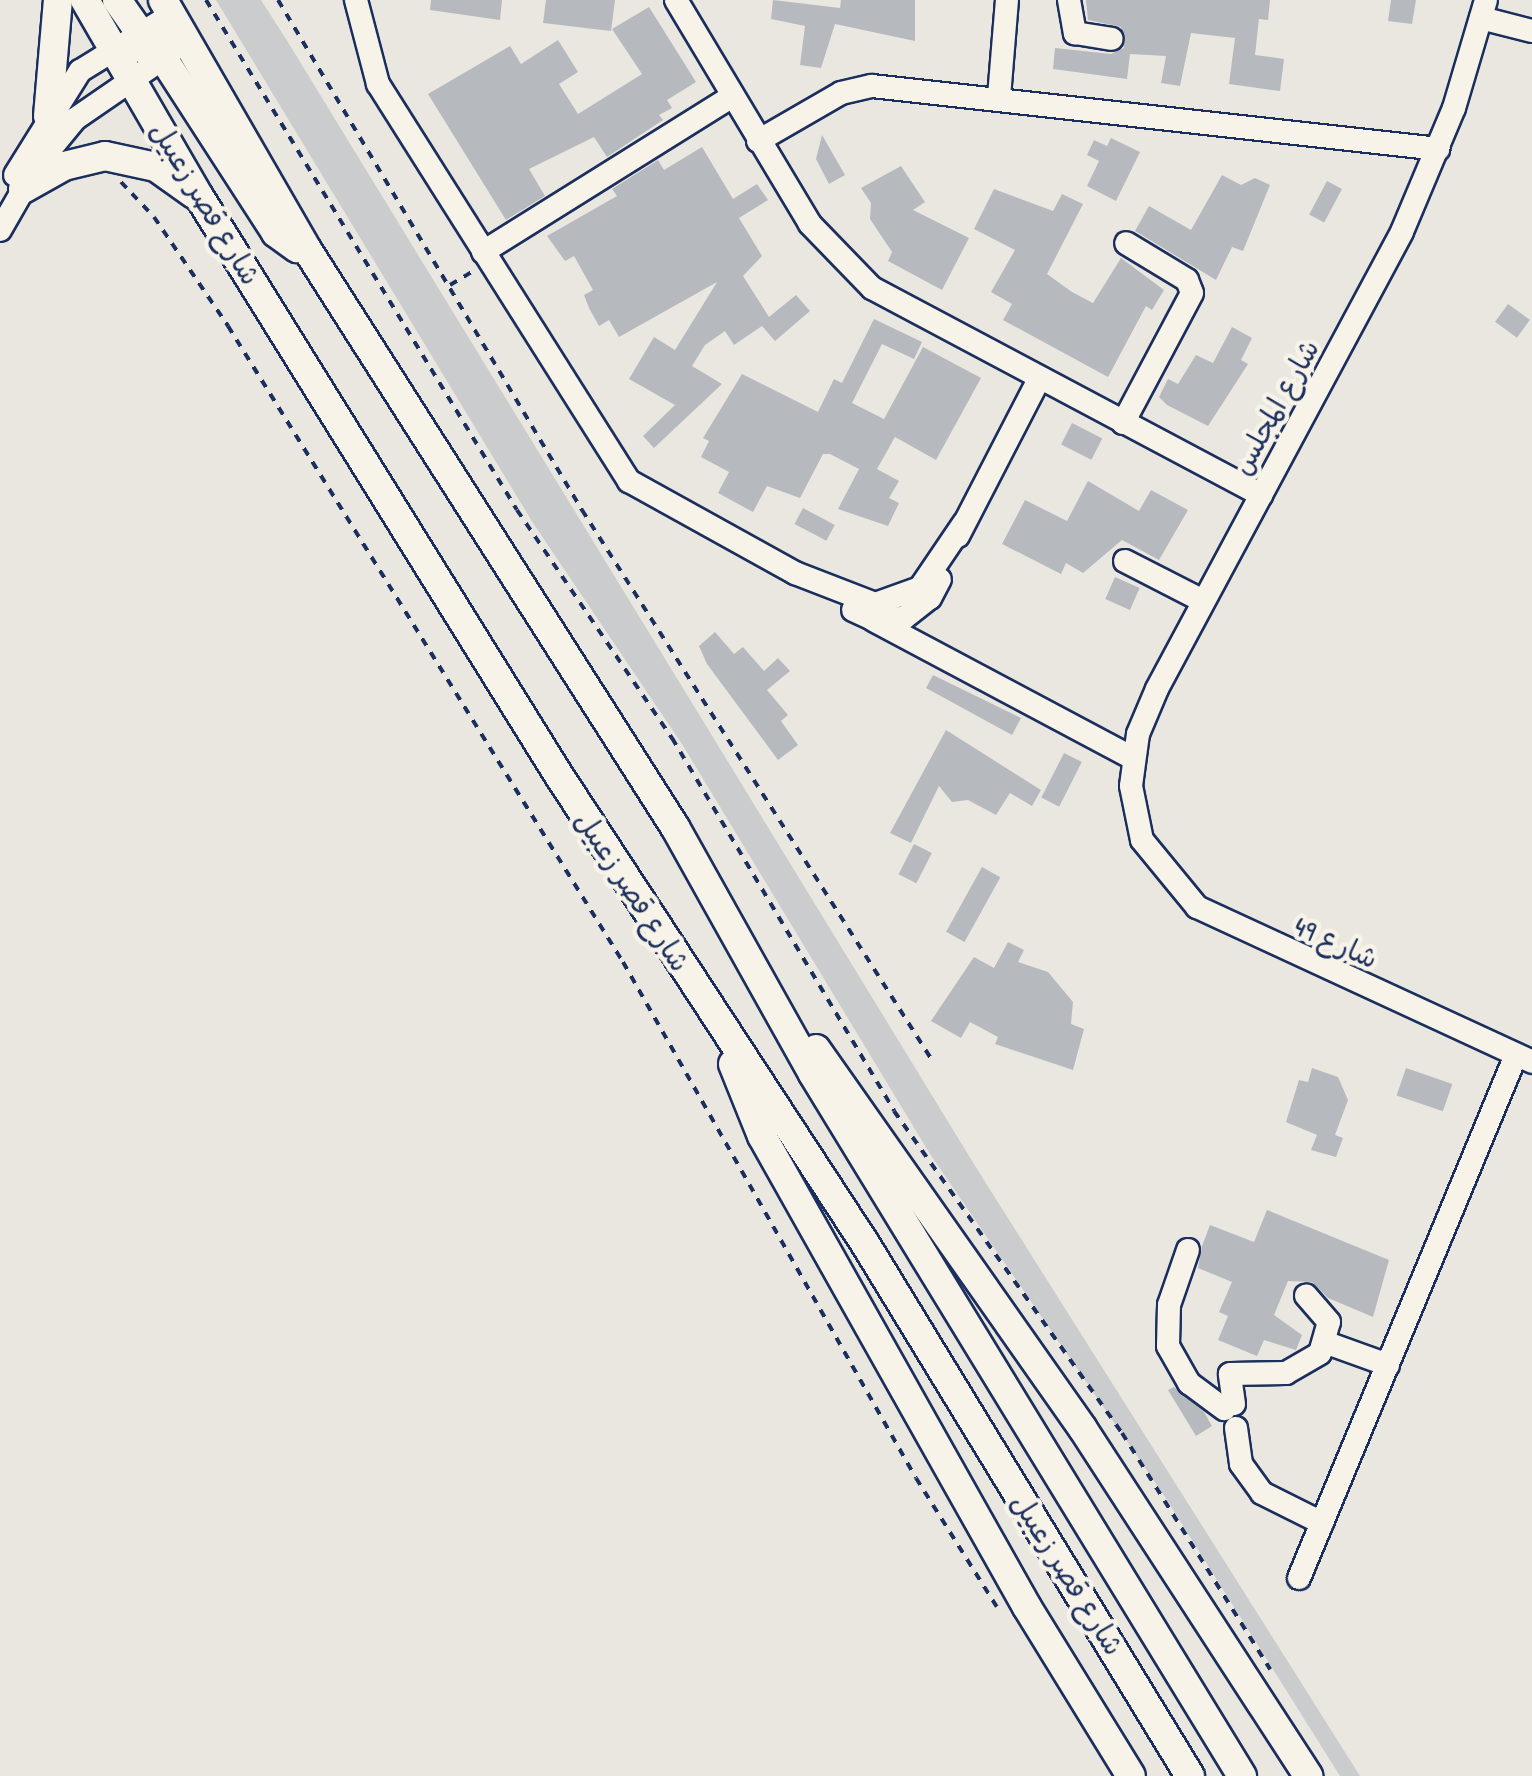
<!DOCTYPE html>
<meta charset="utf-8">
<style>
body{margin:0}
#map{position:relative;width:1532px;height:1776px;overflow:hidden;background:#eae7e0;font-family:"Patrick Hand","Playpen Sans Arabic",sans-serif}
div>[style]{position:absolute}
.green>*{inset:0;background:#cbcccd}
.building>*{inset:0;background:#b6babf;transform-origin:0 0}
.path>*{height:4px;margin-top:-2px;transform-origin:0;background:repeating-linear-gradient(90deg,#1b2f5e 0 8px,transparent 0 16px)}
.roads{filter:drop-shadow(2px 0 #1b2f5e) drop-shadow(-2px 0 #1b2f5e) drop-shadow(0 2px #1b2f5e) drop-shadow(0 -2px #1b2f5e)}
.minor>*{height:22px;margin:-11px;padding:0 11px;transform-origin:11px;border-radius:11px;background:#f7f3e8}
.major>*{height:28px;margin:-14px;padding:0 14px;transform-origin:14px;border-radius:14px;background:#f7f3e8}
span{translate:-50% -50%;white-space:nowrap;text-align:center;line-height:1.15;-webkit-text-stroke:9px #f7f3e8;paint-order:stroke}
.street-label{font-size:28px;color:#1b2f5e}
</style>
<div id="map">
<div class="green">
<div style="clip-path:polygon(216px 0,261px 0,286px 39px,977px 1169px,1360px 1776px,1340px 1776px,1165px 1497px,930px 1154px,682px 744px,533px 523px)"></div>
</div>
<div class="building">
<div style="clip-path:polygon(431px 0,502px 0,500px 20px,430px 10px)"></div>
<div style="clip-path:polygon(546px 0,615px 0,611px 31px,543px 23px)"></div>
<div style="clip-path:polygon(773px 0,840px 8px,841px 0,915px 0,915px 41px,835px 24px,821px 68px,800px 65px,805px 26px,771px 19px)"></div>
<div style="clip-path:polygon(1086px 0,1270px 0,1268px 20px,1259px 19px,1255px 55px,1284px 59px,1280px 91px,1229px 84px,1235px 38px,1191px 33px,1180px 86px,1161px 83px,1166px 56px,1130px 54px,1127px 79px,1053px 69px,1055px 48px,1111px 54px,1124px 48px,1121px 27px,1088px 20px)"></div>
<div style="clip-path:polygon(1391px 0,1416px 0,1412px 24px,1388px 21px)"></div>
<div style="clip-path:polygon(649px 7px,696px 82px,667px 100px,672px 108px,659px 115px,663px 120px,607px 157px,594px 137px,529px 169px,545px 196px,506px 220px,428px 94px,510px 46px,521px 64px,558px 40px,578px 72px,559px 84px,578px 114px,642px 74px,612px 29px)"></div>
<div style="clip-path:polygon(822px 135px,845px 175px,829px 184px,816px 159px)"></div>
<div style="clip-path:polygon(1111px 138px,1140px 152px,1116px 201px,1087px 186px,1099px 161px,1087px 155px,1094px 140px,1107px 146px)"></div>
<div style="clip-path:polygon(702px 147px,733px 199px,757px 184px,768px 200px,739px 218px,762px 256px,743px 276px,769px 317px,796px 295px,810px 311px,775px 341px,762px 326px,734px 345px,725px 331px,705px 345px,692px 366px,722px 384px,654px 448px,643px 436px,675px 405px,629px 379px,654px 337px,675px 350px,717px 282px,619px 337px,609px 320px,599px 326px,589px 308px,584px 295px,593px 290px,574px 256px,565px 261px,547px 236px,617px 196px,612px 189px,658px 160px,664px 170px)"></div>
<div style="clip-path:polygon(901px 166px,925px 202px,913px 210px,969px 238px,942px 290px,888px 261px,892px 252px,870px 219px,871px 203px,861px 188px)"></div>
<div style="clip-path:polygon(1222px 175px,1241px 185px,1255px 178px,1270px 185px,1243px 251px,1232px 247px,1216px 280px,1135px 231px,1149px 206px,1191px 230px)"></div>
<div style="left:1327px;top:181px;width:17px;height:38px;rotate:28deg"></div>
<div style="clip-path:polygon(994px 189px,1053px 211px,1062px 194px,1083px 204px,1047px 274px,1072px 292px,1093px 303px,1121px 258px,1164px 290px,1152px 310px,1146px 306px,1108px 377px,1003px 320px,1012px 304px,991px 292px,1015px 250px,974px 229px)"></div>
<div style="left:1508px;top:304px;width:27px;height:22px;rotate:36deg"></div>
<div style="clip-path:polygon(874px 319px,922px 342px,914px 359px,882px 344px,852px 403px,884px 419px,923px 347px,981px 378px,936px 460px,895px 437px,877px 469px,899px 481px,889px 498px,899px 503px,888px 526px,838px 509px,859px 469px,830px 454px,823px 454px,800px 498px,767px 486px,753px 512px,718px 493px,729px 472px,701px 457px,709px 441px,703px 438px,742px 374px,818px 412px,834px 379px,842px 383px)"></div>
<div style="clip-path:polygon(1232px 327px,1252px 338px,1241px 360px,1248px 364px,1208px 426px,1167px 405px,1159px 397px,1168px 379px,1178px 384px,1196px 355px,1213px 363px)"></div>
<div style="left:1072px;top:423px;width:34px;height:24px;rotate:27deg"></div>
<div style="clip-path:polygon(1088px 481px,1139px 511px,1151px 490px,1188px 510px,1159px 560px,1122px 540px,1083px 573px,1066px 563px,1061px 574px,1002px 544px,1025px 500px,1067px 521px)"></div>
<div style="left:803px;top:508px;width:36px;height:18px;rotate:28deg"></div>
<div style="left:1115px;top:577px;width:27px;height:24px;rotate:24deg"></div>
<div style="clip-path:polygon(715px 632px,734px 654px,743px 647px,764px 671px,778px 658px,790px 671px,767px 690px,788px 715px,781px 721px,798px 745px,778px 760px,707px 664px,699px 646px)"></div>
<div style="clip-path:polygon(933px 675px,1021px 718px,1012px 735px,926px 688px)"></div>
<div style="clip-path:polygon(946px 730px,1041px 790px,1032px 806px,1010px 793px,996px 815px,968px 800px,952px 802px,939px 786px,911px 843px,890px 833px)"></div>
<div style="left:1064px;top:753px;width:20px;height:50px;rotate:27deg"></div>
<div style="left:914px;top:844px;width:20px;height:34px;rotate:27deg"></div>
<div style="left:982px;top:867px;width:21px;height:74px;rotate:29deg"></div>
<div style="clip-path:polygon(1008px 942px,1024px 950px,1018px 962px,1048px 972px,1073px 1002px,1071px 1024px,1084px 1029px,1073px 1070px,995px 1044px,998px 1037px,970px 1022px,961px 1038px,931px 1021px,974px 957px,994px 968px)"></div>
<div style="clip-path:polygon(1312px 1068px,1338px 1077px,1348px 1100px,1335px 1135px,1343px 1138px,1336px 1157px,1311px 1150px,1317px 1135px,1286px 1122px,1299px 1080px,1308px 1082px)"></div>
<div style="left:1406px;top:1068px;width:49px;height:29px;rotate:19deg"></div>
<div style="clip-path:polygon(1267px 1210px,1389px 1260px,1373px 1317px,1328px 1298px,1312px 1282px,1288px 1281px,1274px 1315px,1302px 1335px,1296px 1350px,1264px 1340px,1257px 1356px,1218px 1340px,1228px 1316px,1219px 1312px,1232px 1282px,1198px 1268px,1202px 1246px,1210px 1225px,1254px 1242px)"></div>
<div style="clip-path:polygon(1174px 1387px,1204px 1412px,1212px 1426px,1196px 1436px,1168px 1390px)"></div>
</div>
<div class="path">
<div style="left:206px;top:0;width:597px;rotate:58.62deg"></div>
<div style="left:517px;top:510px;width:276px;rotate:55.8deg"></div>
<div style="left:672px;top:738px;width:434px;rotate:59.2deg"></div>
<div style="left:894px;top:1111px;width:395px;rotate:54.7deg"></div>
<div style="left:1122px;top:1433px;width:279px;rotate:57.9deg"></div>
<div style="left:278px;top:0;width:594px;rotate:59.2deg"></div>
<div style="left:582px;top:510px;width:652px;rotate:57.53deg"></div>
<div style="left:121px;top:182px;width:48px;rotate:46.7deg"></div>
<div style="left:154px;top:217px;width:132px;rotate:55.8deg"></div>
<div style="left:228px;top:326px;width:749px;rotate:58.16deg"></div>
<div style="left:623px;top:962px;width:593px;rotate:60.41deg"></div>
<div style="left:916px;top:1478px;width:152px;rotate:57.9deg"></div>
<div style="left:450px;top:285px;width:26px;rotate:-31deg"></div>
</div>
<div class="roads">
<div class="minor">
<div style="left:356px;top:0;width:87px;rotate:75.3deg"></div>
<div style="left:378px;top:84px;width:470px;rotate:57.7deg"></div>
<div style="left:629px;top:481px;width:190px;rotate:29deg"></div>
<div style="left:795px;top:573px;width:86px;rotate:21.2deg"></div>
<div style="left:875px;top:604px;width:48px;rotate:-19.6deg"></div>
<div style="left:920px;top:588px;width:78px;rotate:-55.9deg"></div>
<div style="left:676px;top:0;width:261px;rotate:59.1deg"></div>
<div style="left:810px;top:224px;width:89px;rotate:45.9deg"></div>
<div style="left:872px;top:288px;width:441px;rotate:28deg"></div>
<div style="left:1069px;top:0;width:34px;rotate:80deg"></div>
<div style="left:1075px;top:33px;width:37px;rotate:9deg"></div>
<div style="left:1486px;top:0;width:113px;rotate:106.5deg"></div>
<div style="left:1454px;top:108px;width:134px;rotate:112.8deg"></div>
<div style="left:1402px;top:232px;width:519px;rotate:118.2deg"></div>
<div style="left:1157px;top:689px;width:49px;rotate:112.9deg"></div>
<div style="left:1138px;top:734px;width:52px;rotate:97.7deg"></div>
<div style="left:1131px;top:786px;width:55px;rotate:78.5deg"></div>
<div style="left:1142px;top:840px;width:87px;rotate:50.6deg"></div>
<div style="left:1197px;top:907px;width:369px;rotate:24.8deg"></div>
<div style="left:1481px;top:18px;width:53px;rotate:14.3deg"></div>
<div style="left:999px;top:97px;width:97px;rotate:-85.3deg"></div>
<div style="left:758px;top:141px;width:96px;rotate:-30deg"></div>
<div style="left:841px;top:93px;width:32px;rotate:-13deg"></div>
<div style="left:872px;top:86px;width:570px;rotate:6.34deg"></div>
<div style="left:15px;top:175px;width:123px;rotate:-58deg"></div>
<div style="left:80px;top:71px;width:107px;rotate:-31.6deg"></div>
<div style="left:0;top:230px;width:76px;rotate:-60.1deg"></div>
<div style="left:38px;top:164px;width:58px;rotate:-50.6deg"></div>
<div style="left:75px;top:119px;width:116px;rotate:-34.5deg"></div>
<div style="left:483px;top:252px;width:292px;rotate:-32deg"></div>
<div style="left:1123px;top:423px;width:147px;rotate:-62deg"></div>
<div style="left:1192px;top:293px;width:14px;rotate:-111deg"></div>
<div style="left:1187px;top:280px;width:71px;rotate:-148.8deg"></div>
<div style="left:958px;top:536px;width:177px;rotate:-62.7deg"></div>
<div style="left:1125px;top:561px;width:88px;rotate:27.1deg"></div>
<div style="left:853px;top:610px;width:21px;rotate:25deg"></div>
<div style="left:872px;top:619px;width:32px;rotate:-2deg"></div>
<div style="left:904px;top:618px;width:33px;rotate:-38deg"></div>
<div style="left:930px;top:598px;width:21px;rotate:-62deg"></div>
<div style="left:875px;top:621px;width:292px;rotate:28deg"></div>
<div style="left:1188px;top:1250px;width:58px;rotate:109.1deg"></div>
<div style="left:1169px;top:1305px;width:41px;rotate:91.4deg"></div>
<div style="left:1168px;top:1346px;width:43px;rotate:60.4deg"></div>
<div style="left:1189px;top:1383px;width:44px;rotate:36.6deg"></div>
<div style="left:1327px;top:1343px;width:65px;rotate:19.8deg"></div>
<div style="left:1234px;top:1404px;width:30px;rotate:-98deg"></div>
<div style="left:1230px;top:1374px;width:56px;rotate:-1deg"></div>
<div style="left:1286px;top:1373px;width:39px;rotate:-30deg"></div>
<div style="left:1320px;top:1353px;width:32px;rotate:-74deg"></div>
<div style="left:1329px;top:1322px;width:35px;rotate:-131deg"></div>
<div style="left:1236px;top:1428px;width:36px;rotate:82deg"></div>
<div style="left:1241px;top:1464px;width:36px;rotate:54deg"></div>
<div style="left:1262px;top:1493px;width:67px;rotate:26.6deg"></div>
<div style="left:1299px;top:1578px;width:566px;rotate:-67.47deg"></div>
</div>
<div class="major">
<div style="left:85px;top:0;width:229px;rotate:59.9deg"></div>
<div style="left:200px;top:198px;width:678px;rotate:58.14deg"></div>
<div style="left:558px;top:774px;width:563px;rotate:56.82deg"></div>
<div style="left:866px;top:1245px;width:622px;rotate:58.61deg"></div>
<div style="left:117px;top:0;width:40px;rotate:55.1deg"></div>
<div style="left:140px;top:33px;width:25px;rotate:27deg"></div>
<div style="left:163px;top:0;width:290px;rotate:60deg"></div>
<div style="left:308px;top:251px;width:683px;rotate:57.5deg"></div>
<div style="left:675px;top:827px;width:283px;rotate:60.8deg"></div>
<div style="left:813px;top:1074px;width:823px;rotate:58.57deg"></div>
<div style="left:115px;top:49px;width:20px;rotate:-11deg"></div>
<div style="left:135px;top:45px;width:31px;rotate:25deg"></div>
<div style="left:163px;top:58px;width:208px;rotate:57.1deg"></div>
<div style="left:276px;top:233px;width:26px;rotate:36deg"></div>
<div style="left:48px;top:116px;width:116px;rotate:-85.1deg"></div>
<div style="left:23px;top:189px;width:47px;rotate:-29.3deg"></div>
<div style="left:64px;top:166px;width:42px;rotate:-13.7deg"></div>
<div style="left:105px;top:156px;width:52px;rotate:12.2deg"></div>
<div style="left:156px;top:167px;width:47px;rotate:35.4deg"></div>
<div style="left:816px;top:1049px;width:464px;rotate:54.9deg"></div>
<div style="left:1083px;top:1429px;width:414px;rotate:57deg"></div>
<div style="left:733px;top:1064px;width:78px;rotate:68.1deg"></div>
<div style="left:762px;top:1136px;width:540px;rotate:60.64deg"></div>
<div style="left:1027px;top:1607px;width:198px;rotate:58.4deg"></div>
</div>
</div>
<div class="street-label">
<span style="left:206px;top:203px;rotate:59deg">شارع قصر زعبيل</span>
<span style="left:1275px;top:407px;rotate:-61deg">شارع المجلس</span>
<span style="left:633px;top:891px;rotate:57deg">شارع قصر زعبيل</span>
<span style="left:1336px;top:942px;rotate:24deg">شارع 49</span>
<span style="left:1068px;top:1574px;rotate:58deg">شارع قصر زعبيل</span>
</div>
</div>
